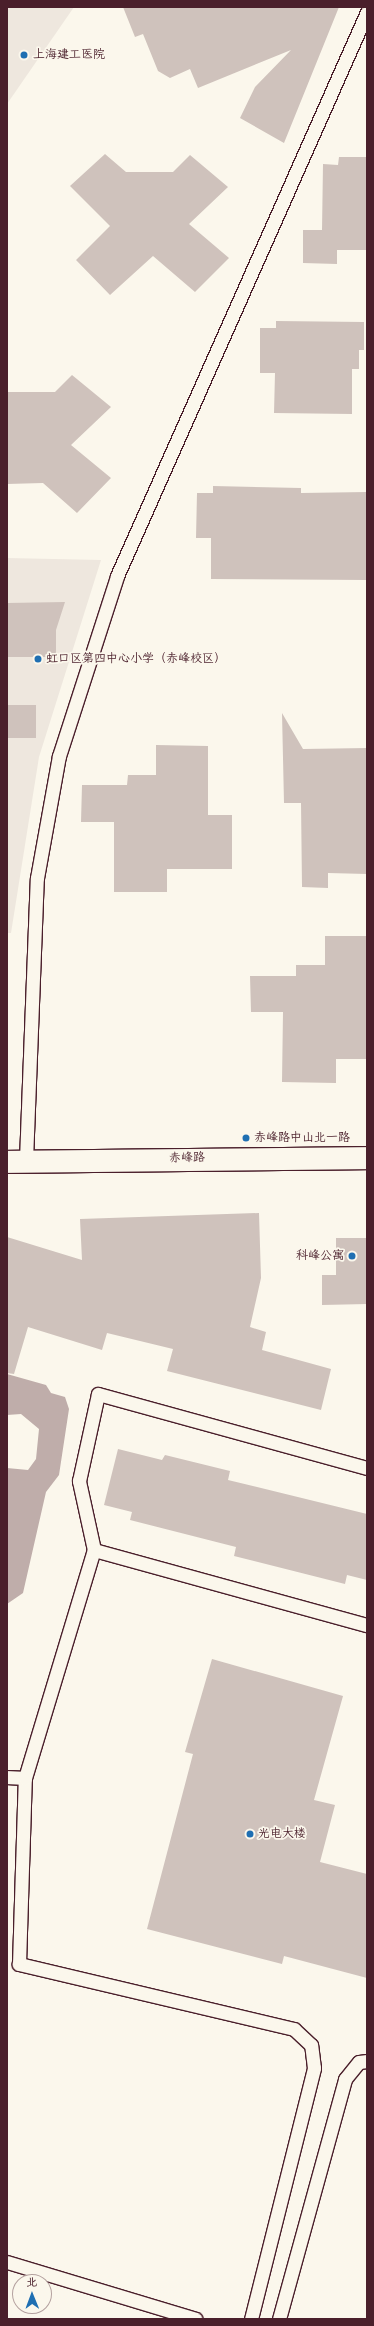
<!DOCTYPE html>
<meta charset="utf-8">
<style>
body{margin:0}
#map{position:relative;width:374px;height:2326px;overflow:hidden;background:#fbf7ec;font-family:Sriracha,"LXGW WenKai TC",sans-serif}
div>[style]{position:absolute}
.built>*{inset:0;background:#eee7de}
.water>*{inset:0;background:#bfadaa}
.building>*{inset:0;background:#cfc2bc;transform-origin:0 0}
.roads{filter:drop-shadow(1px 0 #4a1f2b) drop-shadow(-1px 0 #4a1f2b) drop-shadow(0 1px #4a1f2b) drop-shadow(0 -1px #4a1f2b)}
.service>*{height:13px;margin:-6.5px;padding:0 6.5px;transform-origin:6.5px;border-radius:6.5px;background:#fbf7ec}
.tertiary>*{height:22px;margin:-11px;padding:0 11px;transform-origin:11px;border-radius:11px;background:#fbf7ec}
.dots>*{width:11px;height:11px;translate:-50% -50%;box-sizing:border-box;border:2px solid #fbf7ec;border-radius:50%}
span{translate:-50% -50%;white-space:nowrap;text-align:center;line-height:1.15;-webkit-text-stroke:3.5px #fbf7ec;paint-order:stroke}
.poi-label{font-size:12px;color:#4a1f2b}
.left{translate:0 -50%;text-align:left}
.right{translate:-100% -50%;text-align:right}
.street-label{font-size:12px;color:#4a1f2b}
.frame{position:absolute;inset:0;border:8px solid #4a1f2b;pointer-events:none}
.north{position:absolute;left:12px;top:2274px;width:40px;height:40px;box-sizing:border-box;background:#fbf7ec;border:1px solid #b4a19f;border-radius:50%;rotate:359deg;font-size:11px;font-weight:700;line-height:16px;text-align:center;color:#4a1f2b}
.north::after{content:'';display:block;margin:auto;width:14px;height:18px;background:#1f6fb2;clip-path:polygon(50% 0,100% 100%,50% 72%,0 100%)}
</style>
<div id="map">
<div class="built">
<div style="clip-path:polygon(7px 7px,74px 7px,7px 104px)"></div>
<div style="clip-path:polygon(7px 558px,101px 560px,39px 757px,11px 933px,7px 933px)"></div>
</div>
<div class="water">
<div style="clip-path:polygon(7px 1374px,46px 1385px,51px 1393px,65px 1397px,69px 1409px,59px 1475px,46px 1492px,23px 1593px,7px 1604px,7px 1468px,28px 1470px,36px 1459px,39px 1429px,21px 1414px,7px 1415px)"></div>
</div>
<div class="building">
<div style="clip-path:polygon(123px 7px,339px 7px,284px 143px,240px 118px,255px 87px,291px 50px,198px 88px,190px 69px,170px 78px,158px 71px,143px 34px,135px 37px)"></div>
<div style="clip-path:polygon(105px 154px,126px 172px,173px 172px,190px 155px,228px 187px,189px 224px,229px 258px,195px 292px,153px 256px,110px 295px,76px 260px,110px 226px,70px 186px)"></div>
<div style="clip-path:polygon(339px 157px,367px 157px,367px 250px,337px 250px,337px 264px,303px 263px,303px 230px,322px 230px,323px 164px,338px 165px)"></div>
<div style="clip-path:polygon(276px 321px,364px 322px,364px 350px,359px 350px,359px 369px,352px 369px,352px 414px,274px 413px,275px 373px,260px 373px,260px 328px,276px 328px)"></div>
<div style="clip-path:polygon(72px 375px,111px 407px,71px 445px,111px 478px,77px 513px,43px 483px,7px 484px,7px 392px,55px 392px)"></div>
<div style="clip-path:polygon(213px 486px,301px 488px,301px 493px,367px 492px,367px 580px,211px 579px,211px 538px,196px 538px,197px 493px,213px 493px)"></div>
<div style="clip-path:polygon(65px 602px,56px 630px,56px 657px,7px 657px,7px 603px)"></div>
<div style="left:36px;top:705px;width:33px;height:29px;rotate:90deg"></div>
<div style="clip-path:polygon(282px 713px,303px 749px,367px 748px,367px 874px,328px 873px,328px 888px,302px 887px,301px 803px,284px 803px)"></div>
<div style="clip-path:polygon(156px 745px,208px 746px,208px 815px,232px 815px,232px 869px,167px 869px,167px 892px,114px 892px,114px 822px,81px 822px,82px 785px,127px 785px,128px 775px,156px 775px)"></div>
<div style="clip-path:polygon(325px 936px,367px 936px,367px 1059px,336px 1059px,336px 1083px,282px 1082px,283px 1012px,251px 1012px,250px 976px,296px 976px,296px 965px,325px 965px)"></div>
<div style="clip-path:polygon(259px 1213px,261px 1278px,250px 1327px,266px 1332px,262px 1350px,331px 1369px,321px 1410px,167px 1371px,173px 1349px,107px 1333px,102px 1350px,28px 1327px,14px 1374px,7px 1373px,7px 1237px,82px 1260px,80px 1219px)"></div>
<div style="clip-path:polygon(336px 1238px,367px 1238px,367px 1304px,322px 1305px,322px 1275px,336px 1275px)"></div>
<div style="clip-path:polygon(118px 1449px,162px 1460px,165px 1455px,230px 1471px,228px 1480px,367px 1514px,367px 1580px,347px 1575px,345px 1584px,234px 1556px,236px 1547px,130px 1520px,132px 1512px,104px 1505px)"></div>
<div style="clip-path:polygon(212px 1659px,343px 1696px,314px 1800px,335px 1805px,320px 1862px,367px 1874px,367px 1978px,284px 1956px,282px 1964px,147px 1929px,193px 1754px,185px 1752px)"></div>
</div>
<div class="roads">
<div class="service">
<div style="left:26px;top:1160px;width:282px;rotate:-87.8deg"></div>
<div style="left:37px;top:878px;width:124px;rotate:-79.8deg"></div>
<div style="left:59px;top:756px;width:189px;rotate:-72.1deg"></div>
<div style="left:117px;top:576px;width:617px;rotate:-66.09deg"></div>
<div style="left:94px;top:1550px;width:71px;rotate:-102.3deg"></div>
<div style="left:79px;top:1481px;width:89px;rotate:-77.7deg"></div>
<div style="left:98px;top:1394px;width:279px;rotate:15.4deg"></div>
<div style="left:7px;top:1777px;width:18px;rotate:3deg"></div>
<div style="left:7px;top:2262px;width:197px;rotate:16.8deg"></div>
<div style="left:251px;top:2319px;width:259px;rotate:-75.9deg"></div>
<div style="left:314px;top:2068px;width:23px;rotate:-97deg"></div>
<div style="left:311px;top:2045px;width:23px;rotate:-137deg"></div>
<div style="left:294px;top:2029px;width:283px;rotate:-166.7deg"></div>
<div style="left:19px;top:1964px;width:186px;rotate:-88.2deg"></div>
<div style="left:25px;top:1778px;width:238px;rotate:-73.2deg"></div>
<div style="left:94px;top:1550px;width:283px;rotate:15.4deg"></div>
<div style="left:279px;top:2319px;width:249px;rotate:-74.6deg"></div>
<div style="left:345px;top:2079px;width:22px;rotate:-51deg"></div>
<div style="left:359px;top:2062px;width:8px;rotate:-7deg"></div>
</div>
<div class="tertiary">
<div style="left:7px;top:1162px;width:360px;rotate:-0.6deg"></div>
</div>
</div>
<div class="dots">
<div style="left:24px;top:55px;background:#1f6fb2"></div>
<div style="left:38px;top:659px;background:#1f6fb2"></div>
<div style="left:246px;top:1138px;background:#1f6fb2"></div>
<div style="left:352px;top:1256px;background:#1f6fb2"></div>
<div style="left:250px;top:1834px;background:#1f6fb2"></div>
</div>
<div class="poi-label">
<span class="left" style="left:33px;top:55px">上海建工医院</span>
<span class="left" style="left:46px;top:659px">虹口区第四中心小学（赤峰校区）</span>
<span class="left" style="left:254px;top:1138px">赤峰路中山北一路</span>
<span class="right" style="left:344px;top:1256px">科峰公寓</span>
<span class="left" style="left:258px;top:1834px">光电大楼</span>
</div>
<div class="street-label">
<span style="left:187px;top:1158px;rotate:-1deg">赤峰路</span>
</div>
<div class="frame"></div>
<div class="north">北</div>
</div>
